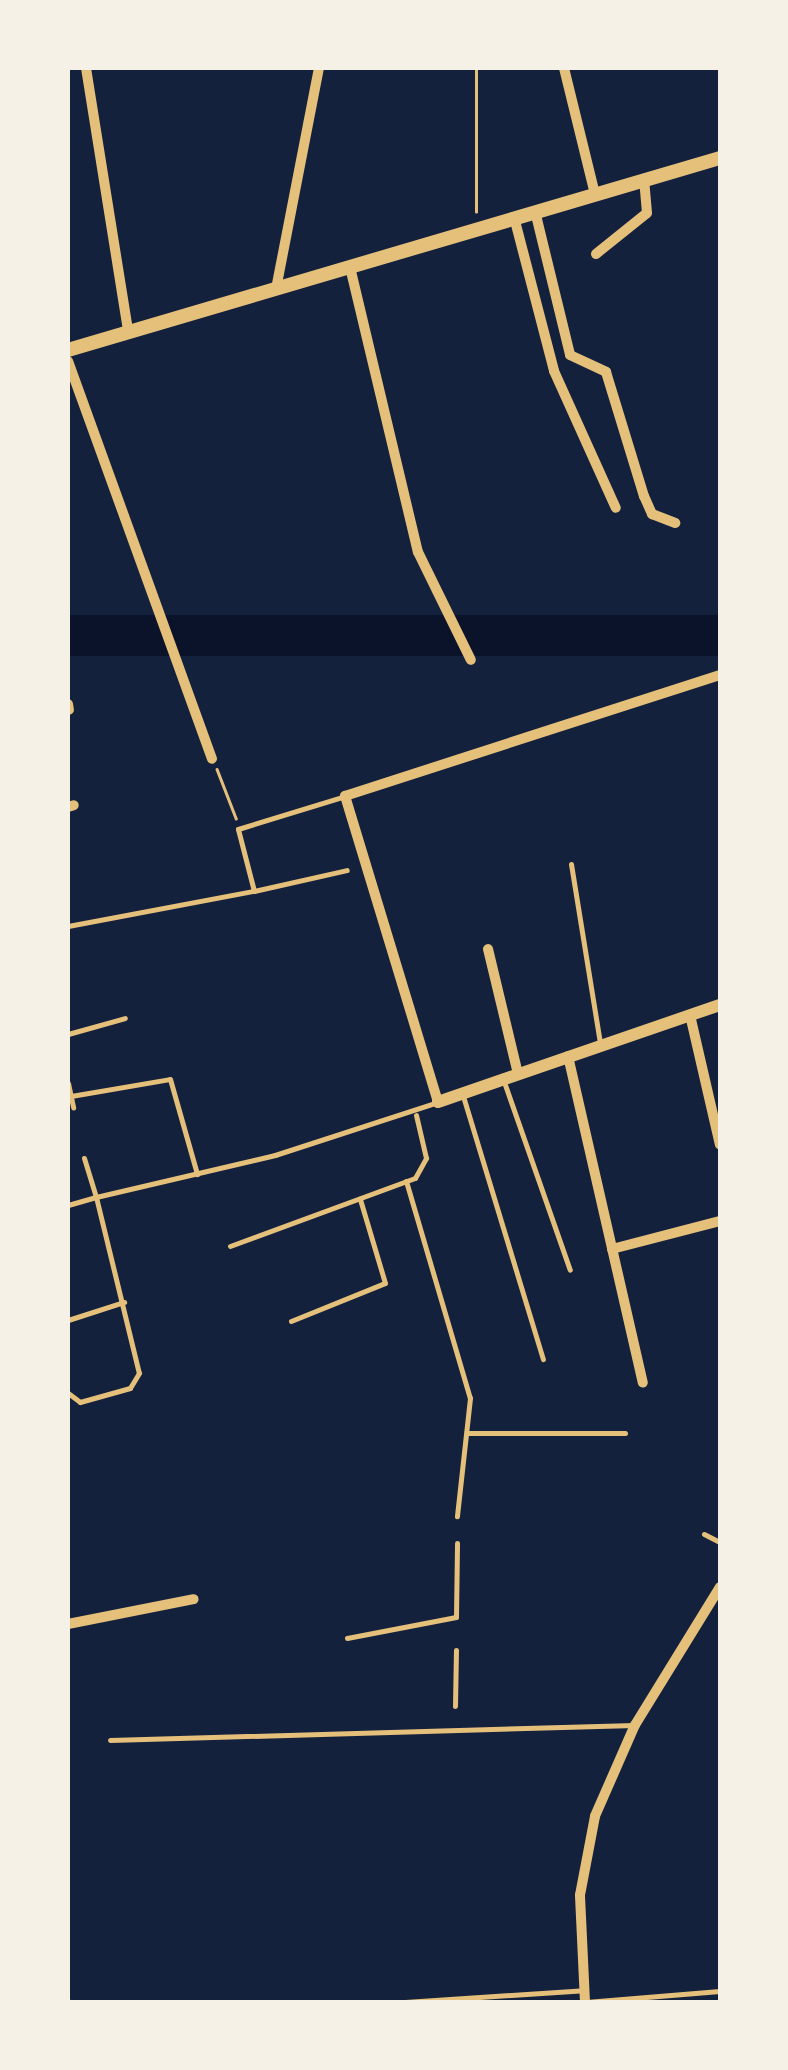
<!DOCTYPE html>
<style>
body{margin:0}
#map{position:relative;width:788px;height:2070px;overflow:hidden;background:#14213d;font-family:"Public Sans",sans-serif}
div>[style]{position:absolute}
.water>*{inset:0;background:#0b132b;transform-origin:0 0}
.path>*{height:2.5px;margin:-1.25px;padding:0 1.25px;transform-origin:1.25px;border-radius:1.25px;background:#e5c07b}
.service>*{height:5px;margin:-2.5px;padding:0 2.5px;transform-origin:2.5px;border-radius:2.5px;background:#e5c07b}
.minor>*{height:10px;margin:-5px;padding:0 5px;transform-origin:5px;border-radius:5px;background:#e5c07b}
.tertiary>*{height:12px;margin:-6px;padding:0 6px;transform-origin:6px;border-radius:6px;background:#e5c07b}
.secondary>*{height:14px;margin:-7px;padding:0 7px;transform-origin:7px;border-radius:7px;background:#e5c07b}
span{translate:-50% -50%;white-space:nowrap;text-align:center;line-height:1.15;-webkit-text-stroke:10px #f6f1e7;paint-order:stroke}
.frame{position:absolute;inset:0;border:70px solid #f6f1e7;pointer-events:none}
</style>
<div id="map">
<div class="water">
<div style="left:720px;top:615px;width:41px;height:683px;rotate:90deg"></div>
</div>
<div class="path">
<div style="left:476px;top:212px;width:144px;rotate:-90deg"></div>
<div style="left:217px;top:769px;width:53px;rotate:68.8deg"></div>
</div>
<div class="service">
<div style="left:571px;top:864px;width:181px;rotate:80.8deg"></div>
<div style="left:254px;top:891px;width:95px;rotate:-12.7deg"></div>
<div style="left:68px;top:926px;width:189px;rotate:-10.7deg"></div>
<div style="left:254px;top:891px;width:64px;rotate:-104.5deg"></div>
<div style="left:238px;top:829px;width:112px;rotate:-17.1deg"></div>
<div style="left:68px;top:1034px;width:59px;rotate:-15.7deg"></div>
<div style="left:503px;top:1079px;width:202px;rotate:70.7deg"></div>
<div style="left:68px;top:1083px;width:25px;rotate:78deg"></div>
<div style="left:71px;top:1096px;width:100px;rotate:-9.7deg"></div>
<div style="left:170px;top:1079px;width:99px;rotate:74.1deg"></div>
<div style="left:463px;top:1096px;width:275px;rotate:73.1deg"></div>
<div style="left:84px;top:1158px;width:41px;rotate:72.9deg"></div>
<div style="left:96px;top:1197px;width:184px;rotate:-13.2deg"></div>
<div style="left:275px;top:1155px;width:171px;rotate:-18deg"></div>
<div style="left:406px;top:1181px;width:226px;rotate:73.6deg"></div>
<div style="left:470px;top:1398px;width:119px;rotate:96.3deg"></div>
<div style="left:68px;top:1205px;width:29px;rotate:-16deg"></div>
<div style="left:96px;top:1197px;width:181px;rotate:76.3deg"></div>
<div style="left:139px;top:1373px;width:17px;rotate:121deg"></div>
<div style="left:130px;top:1388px;width:52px;rotate:164.4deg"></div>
<div style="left:80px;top:1402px;width:15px;rotate:-143deg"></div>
<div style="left:230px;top:1246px;width:197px;rotate:-20.2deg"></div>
<div style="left:415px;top:1178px;width:23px;rotate:-61deg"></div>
<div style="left:426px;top:1158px;width:44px;rotate:-103.1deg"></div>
<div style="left:68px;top:1320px;width:59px;rotate:-17.8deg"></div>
<div style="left:291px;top:1321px;width:101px;rotate:-22deg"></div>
<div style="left:385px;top:1283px;width:88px;rotate:-106.6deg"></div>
<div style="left:468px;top:1433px;width:157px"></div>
<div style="left:704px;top:1534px;width:18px;rotate:27deg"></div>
<div style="left:347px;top:1638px;width:111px;rotate:-10.9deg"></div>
<div style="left:456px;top:1617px;width:74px;rotate:-89.2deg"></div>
<div style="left:455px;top:1706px;width:56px;rotate:-89deg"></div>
<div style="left:110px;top:1740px;width:525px;rotate:-1.64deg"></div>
<div style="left:68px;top:2001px;width:1px;rotate:90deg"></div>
<div style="left:405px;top:2002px;width:179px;rotate:-3.8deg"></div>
<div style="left:586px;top:2002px;width:134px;rotate:-4.7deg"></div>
</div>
<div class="minor">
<div style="left:86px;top:68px;width:265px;rotate:80.9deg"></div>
<div style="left:564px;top:68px;width:130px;rotate:76.2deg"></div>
<div style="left:535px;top:211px;width:148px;rotate:76.3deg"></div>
<div style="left:570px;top:355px;width:40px;rotate:25deg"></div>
<div style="left:606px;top:372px;width:130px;rotate:73deg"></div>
<div style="left:644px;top:496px;width:20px;rotate:66deg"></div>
<div style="left:652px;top:514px;width:25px;rotate:21deg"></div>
<div style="left:514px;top:217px;width:159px;rotate:75.4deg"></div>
<div style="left:554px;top:371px;width:150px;rotate:65.7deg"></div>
<div style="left:596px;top:254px;width:65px;rotate:-38.8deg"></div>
<div style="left:647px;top:213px;width:33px;rotate:-95deg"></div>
<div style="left:350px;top:267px;width:293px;rotate:76.6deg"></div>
<div style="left:418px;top:552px;width:120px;rotate:63.9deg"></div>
<div style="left:276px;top:289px;width:225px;rotate:-79deg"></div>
<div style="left:68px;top:361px;width:423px;rotate:70.1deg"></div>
<div style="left:68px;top:704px;width:6px;rotate:81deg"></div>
<div style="left:68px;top:807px;width:6px;rotate:-18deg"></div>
<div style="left:488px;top:949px;width:129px;rotate:76.5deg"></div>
<div style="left:690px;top:1015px;width:133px;rotate:77deg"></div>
<div style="left:568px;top:1056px;width:335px;rotate:77.1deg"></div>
<div style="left:438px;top:1102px;width:320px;rotate:-106.9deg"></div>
<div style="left:345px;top:796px;width:394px;rotate:-17.9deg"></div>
<div style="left:612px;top:1249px;width:112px;rotate:-14.5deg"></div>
<div style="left:68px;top:1624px;width:128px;rotate:-11.2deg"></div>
<div style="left:585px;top:2002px;width:107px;rotate:-92.7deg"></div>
<div style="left:580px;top:1895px;width:80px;rotate:-79.2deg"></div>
<div style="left:595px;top:1816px;width:99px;rotate:-66.3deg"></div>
<div style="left:635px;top:1725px;width:162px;rotate:-58.4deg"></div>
</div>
<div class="tertiary">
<div style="left:438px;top:1102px;width:298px;rotate:-19deg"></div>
</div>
<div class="secondary">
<div style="left:68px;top:350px;width:680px;rotate:-16.41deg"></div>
</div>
<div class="frame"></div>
</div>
